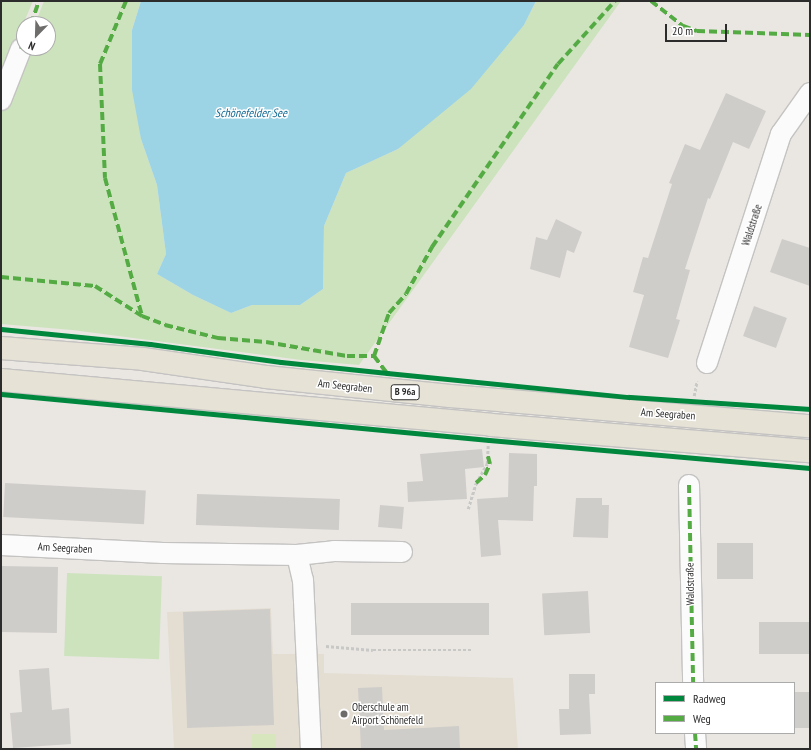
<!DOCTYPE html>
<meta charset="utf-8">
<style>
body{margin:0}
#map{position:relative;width:811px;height:750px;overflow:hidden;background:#eae7e3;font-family:"PT Sans Narrow",sans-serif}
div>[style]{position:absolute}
.education>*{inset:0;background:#e4ded2}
.green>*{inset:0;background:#cde3be;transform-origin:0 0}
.pitch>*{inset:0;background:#d7e6bc;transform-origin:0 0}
.water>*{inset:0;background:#9cd4e6}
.building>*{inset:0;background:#cfcdca;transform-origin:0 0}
.path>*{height:2.5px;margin-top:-1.25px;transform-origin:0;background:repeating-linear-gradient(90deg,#c8c8c7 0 3px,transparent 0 5px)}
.roads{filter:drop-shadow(1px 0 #c4c3c2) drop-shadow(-1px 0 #c4c3c2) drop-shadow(0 1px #c4c3c2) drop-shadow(0 -1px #c4c3c2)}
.minor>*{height:20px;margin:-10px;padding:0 10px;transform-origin:10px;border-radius:10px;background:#fcfbfb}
.major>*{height:22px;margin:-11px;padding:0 11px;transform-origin:11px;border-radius:11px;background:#e6e2d6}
.quiet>*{height:4px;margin-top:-2px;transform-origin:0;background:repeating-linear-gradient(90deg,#54ab44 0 8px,transparent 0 12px)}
.cycleway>*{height:5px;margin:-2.5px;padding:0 2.5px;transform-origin:2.5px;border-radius:2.5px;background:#00873e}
.dots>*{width:11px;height:11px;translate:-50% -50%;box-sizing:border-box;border:2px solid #fff;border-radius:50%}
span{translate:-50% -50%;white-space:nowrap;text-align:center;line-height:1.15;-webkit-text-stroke:3px #fff;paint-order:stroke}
.shield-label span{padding:1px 3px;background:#fff;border:1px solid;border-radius:3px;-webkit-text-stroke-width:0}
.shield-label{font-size:10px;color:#2c2c2c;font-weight:700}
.street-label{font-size:11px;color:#2c2c2c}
.poi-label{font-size:11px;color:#2c2c2c}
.left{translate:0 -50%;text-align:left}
.water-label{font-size:12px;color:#176c96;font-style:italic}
.frame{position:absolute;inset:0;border:2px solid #2c2c2c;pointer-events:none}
.legend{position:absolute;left:655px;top:682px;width:140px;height:52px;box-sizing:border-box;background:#fff;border:1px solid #ababab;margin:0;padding:5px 7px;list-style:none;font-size:12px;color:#2c2c2c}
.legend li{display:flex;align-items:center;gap:8px;height:20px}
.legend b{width:20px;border:1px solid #ababab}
.north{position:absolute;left:16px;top:16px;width:40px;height:40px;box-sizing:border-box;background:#fff;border:1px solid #ababab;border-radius:50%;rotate:203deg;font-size:11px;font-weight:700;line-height:16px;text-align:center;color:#2c2c2c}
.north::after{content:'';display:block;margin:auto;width:14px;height:18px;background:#6e6d6c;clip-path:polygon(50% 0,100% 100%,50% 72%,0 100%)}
.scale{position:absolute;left:665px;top:24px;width:62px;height:18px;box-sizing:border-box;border:2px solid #2c2c2c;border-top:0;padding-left:5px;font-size:12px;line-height:14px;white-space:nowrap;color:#2c2c2c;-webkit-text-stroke:3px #fff;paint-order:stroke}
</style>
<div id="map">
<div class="education">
<div style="clip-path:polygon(271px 608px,273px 654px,324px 654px,324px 673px,513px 678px,518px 749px,174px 749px,167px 612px)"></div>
</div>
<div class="green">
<div style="clip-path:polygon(1px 1px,33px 1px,19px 34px,5px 108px,25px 48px,48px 48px,48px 24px,35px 24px,44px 1px,141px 1px,132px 30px,141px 139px,157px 185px,166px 254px,157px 274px,193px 295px,231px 313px,252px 305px,300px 305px,323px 289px,324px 226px,346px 173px,398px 149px,524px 25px,536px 1px,621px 1px,359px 365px,301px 360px,72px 330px,1px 324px)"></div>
<div style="left:67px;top:573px;width:95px;height:83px;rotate:2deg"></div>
</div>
<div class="pitch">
<div style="left:276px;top:734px;width:15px;height:24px;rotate:90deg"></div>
</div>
<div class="water">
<div style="clip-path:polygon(141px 1px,536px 1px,524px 25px,471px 89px,398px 149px,346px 173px,324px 226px,323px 289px,300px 305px,252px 305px,231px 313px,193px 295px,157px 274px,166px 254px,157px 185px,141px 139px,132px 90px,132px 30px)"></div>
</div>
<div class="building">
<div style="clip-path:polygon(726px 93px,766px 111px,749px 149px,733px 142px,710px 199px,708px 198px,685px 269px,690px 270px,676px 319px,680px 320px,668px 358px,629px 347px,644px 295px,633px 292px,643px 257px,648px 258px,672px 184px,669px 183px,685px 144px,700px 150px)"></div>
<div style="clip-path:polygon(556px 219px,582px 232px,574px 253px,567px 250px,560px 278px,530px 269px,536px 237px,547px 240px)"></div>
<div style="clip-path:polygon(782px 239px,810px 248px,810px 286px,770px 272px)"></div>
<div style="left:754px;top:306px;width:35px;height:32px;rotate:20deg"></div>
<div style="clip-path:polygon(482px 449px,484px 467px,465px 469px,467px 499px,408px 502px,407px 482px,423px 481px,420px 454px)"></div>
<div style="clip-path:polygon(509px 453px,537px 454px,537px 486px,534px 486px,533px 521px,498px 520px,501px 555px,481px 557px,477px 499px,508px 497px)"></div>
<div style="left:5px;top:483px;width:141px;height:34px;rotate:3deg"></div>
<div style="left:197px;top:494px;width:143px;height:31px;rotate:2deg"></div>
<div style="clip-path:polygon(576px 498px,602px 498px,602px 505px,609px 505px,608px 538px,573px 537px)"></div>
<div style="left:380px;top:505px;width:24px;height:22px;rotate:5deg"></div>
<div style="left:717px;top:543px;width:36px;height:36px"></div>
<div style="left:1px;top:566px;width:57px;height:66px;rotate:1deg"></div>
<div style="left:588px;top:591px;width:42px;height:46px;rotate:87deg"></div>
<div style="left:351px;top:603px;width:138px;height:32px"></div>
<div style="left:270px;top:609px;width:116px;height:87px;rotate:88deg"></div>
<div style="left:810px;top:622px;width:32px;height:51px;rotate:90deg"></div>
<div style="clip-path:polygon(49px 668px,52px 710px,69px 708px,71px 744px,13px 748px,10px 713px,22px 712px,19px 670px)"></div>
<div style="clip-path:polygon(569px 674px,595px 674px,595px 694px,589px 694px,591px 734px,560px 735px,559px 709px,569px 709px)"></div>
<div style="clip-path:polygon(382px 687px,384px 730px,459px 726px,460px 749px,361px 749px,358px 688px)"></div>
<div style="left:810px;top:692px;width:36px;height:16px;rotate:90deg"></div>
</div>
<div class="path">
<div style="left:694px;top:396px;width:15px;rotate:-79deg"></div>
<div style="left:468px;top:509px;width:27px;rotate:-73deg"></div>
<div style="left:476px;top:483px;width:22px;rotate:-60deg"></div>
<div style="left:487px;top:464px;width:19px;rotate:-87deg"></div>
<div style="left:326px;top:646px;width:47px;rotate:4.9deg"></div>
<div style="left:373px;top:650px;width:100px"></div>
</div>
<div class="roads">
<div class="minor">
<div style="left:1px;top:100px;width:55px;rotate:-68.6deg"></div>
<div style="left:707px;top:363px;width:241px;rotate:-72.1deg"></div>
<div style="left:781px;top:134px;width:50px;rotate:-54.7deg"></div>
<div style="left:689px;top:485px;width:198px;rotate:88.8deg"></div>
<div style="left:1px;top:545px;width:162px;rotate:2.8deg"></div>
<div style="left:163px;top:553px;width:134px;rotate:0.9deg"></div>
<div style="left:297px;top:555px;width:37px;rotate:-6deg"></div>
<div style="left:334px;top:551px;width:68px;rotate:0.8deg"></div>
<div style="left:297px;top:555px;width:26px;rotate:77deg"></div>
<div style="left:303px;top:580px;width:169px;rotate:87.3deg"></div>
<div style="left:695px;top:733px;width:16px;rotate:86deg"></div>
</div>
<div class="major">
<div style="left:1px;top:348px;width:142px;rotate:4.4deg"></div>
<div style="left:143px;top:359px;width:124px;rotate:8.3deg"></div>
<div style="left:266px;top:377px;width:185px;rotate:5.9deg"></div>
<div style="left:450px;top:396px;width:361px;rotate:4.8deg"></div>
<div style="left:1px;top:380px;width:492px;rotate:5.2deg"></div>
<div style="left:491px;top:425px;width:320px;rotate:4.7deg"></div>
</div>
</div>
<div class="quiet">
<div style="left:126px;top:1px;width:68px;rotate:112.4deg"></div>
<div style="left:100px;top:64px;width:114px;rotate:87.5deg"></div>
<div style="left:105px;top:178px;width:143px;rotate:75deg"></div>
<div style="left:651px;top:1px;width:41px;rotate:38deg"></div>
<div style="left:683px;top:26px;width:15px;rotate:20deg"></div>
<div style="left:697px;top:31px;width:113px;rotate:2deg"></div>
<div style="left:31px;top:24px;width:24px;rotate:-71deg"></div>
<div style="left:21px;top:49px;width:9px;rotate:-69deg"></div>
<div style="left:1px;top:277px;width:94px;rotate:5.5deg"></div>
<div style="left:95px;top:286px;width:56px;rotate:32.6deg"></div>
<div style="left:142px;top:316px;width:25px;rotate:21deg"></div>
<div style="left:165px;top:325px;width:55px;rotate:13.8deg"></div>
<div style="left:218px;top:338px;width:48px;rotate:4.8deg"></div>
<div style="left:266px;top:342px;width:82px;rotate:9.8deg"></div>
<div style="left:347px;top:356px;width:27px"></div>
<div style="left:374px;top:356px;width:46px;rotate:-70.8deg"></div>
<div style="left:389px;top:313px;width:25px;rotate:-48deg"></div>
<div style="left:406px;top:294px;width:54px;rotate:-61deg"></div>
<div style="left:432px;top:247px;width:222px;rotate:-55.5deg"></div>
<div style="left:558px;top:64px;width:85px;rotate:-47.9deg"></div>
<div style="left:374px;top:356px;width:21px;rotate:53deg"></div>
<div style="left:476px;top:483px;width:12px;rotate:-42deg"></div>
<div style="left:485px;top:475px;width:12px;rotate:-66deg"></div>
<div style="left:490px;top:464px;width:11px;rotate:-105deg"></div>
<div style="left:689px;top:485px;width:198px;rotate:88.8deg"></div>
<div style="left:695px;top:733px;width:16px;rotate:86deg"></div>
</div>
<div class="cycleway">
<div style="left:1px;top:329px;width:150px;rotate:5.7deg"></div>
<div style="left:150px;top:344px;width:132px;rotate:7.8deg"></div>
<div style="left:281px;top:362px;width:107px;rotate:5.9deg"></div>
<div style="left:387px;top:373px;width:243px;rotate:5.7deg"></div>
<div style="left:629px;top:397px;width:181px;rotate:3.8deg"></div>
<div style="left:1px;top:394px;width:490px;rotate:5.4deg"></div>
<div style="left:489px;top:440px;width:322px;rotate:5deg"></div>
</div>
<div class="dots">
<div style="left:344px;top:714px;background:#6e6d6c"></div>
</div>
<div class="shield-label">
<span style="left:405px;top:392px">B 96a</span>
</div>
<div class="street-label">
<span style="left:752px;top:225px;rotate:-72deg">Waldstraße</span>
<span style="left:345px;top:386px;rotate:6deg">Am Seegraben</span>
<span style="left:668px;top:414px;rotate:4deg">Am Seegraben</span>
<span style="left:65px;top:548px;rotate:3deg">Am Seegraben</span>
<span style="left:690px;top:584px;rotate:-91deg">Waldstraße</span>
</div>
<div class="poi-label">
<span class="left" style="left:352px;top:714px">Oberschule am<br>Airport Schönefeld</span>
</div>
<div class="water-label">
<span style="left:251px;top:113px">Schönefelder See</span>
</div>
<div class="frame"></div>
<ul class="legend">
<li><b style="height:5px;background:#00873e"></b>Radweg</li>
<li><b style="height:5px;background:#54ab44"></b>Weg</li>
</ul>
<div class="north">N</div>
<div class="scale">20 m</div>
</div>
